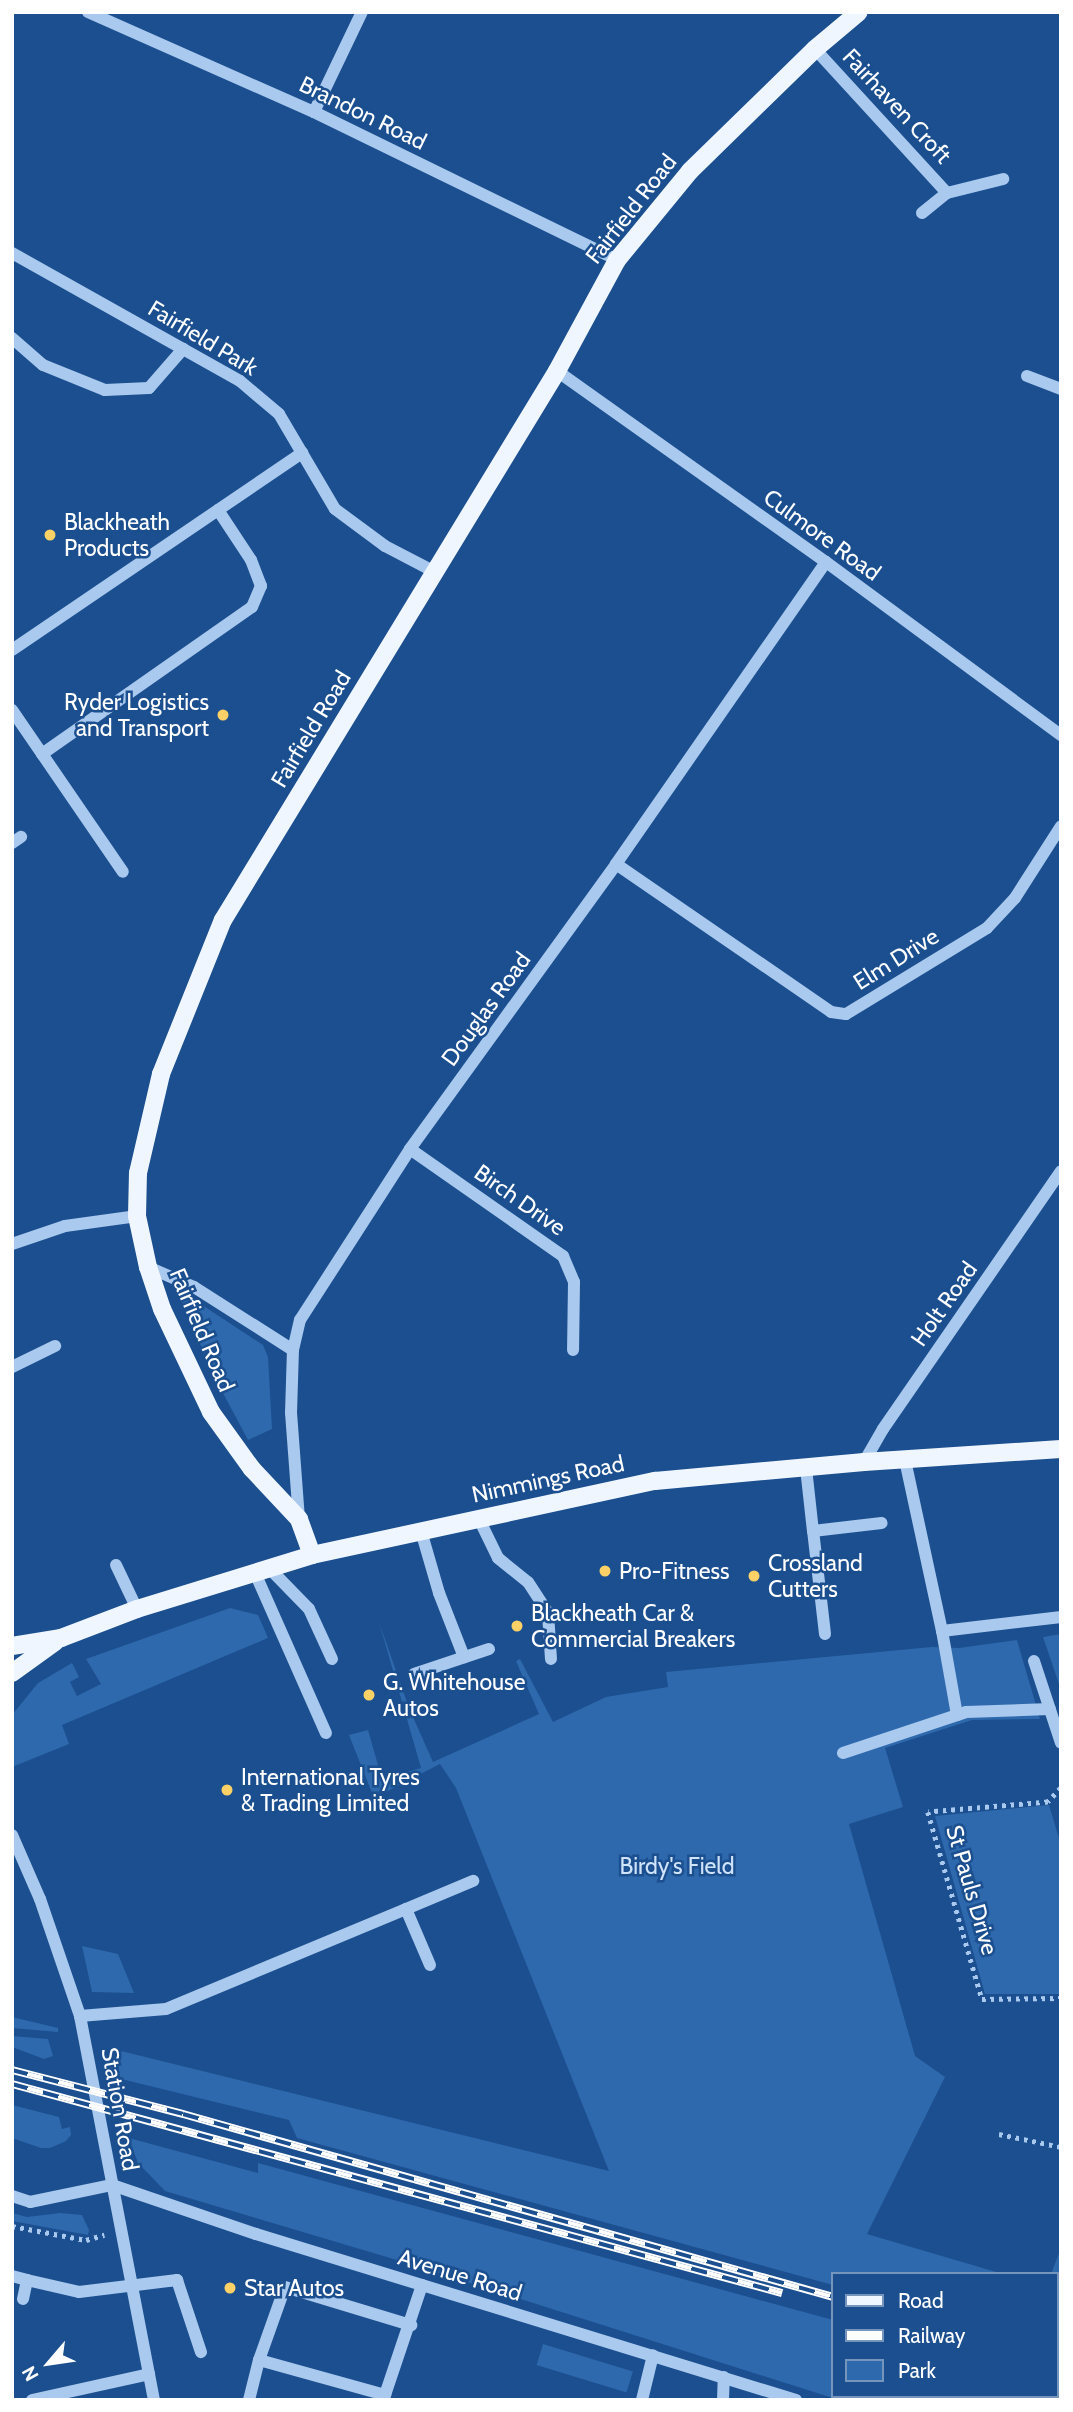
<!DOCTYPE html>
<style>
body{margin:0}
#map{position:relative;width:1073px;height:2412px;overflow:hidden;background:#1b4f8f;font-family:Cabin,sans-serif}
div>[style]{position:absolute}
.green>*{inset:0;background:#2e69ad;transform-origin:0 0}
.path>*{height:4.5px;margin-top:-2.25px;transform-origin:0;background:repeating-linear-gradient(90deg,#a9c9ee 0 3.5px,transparent 0 8.5px)}
.minor>*{height:12px;margin:-6px;padding:0 6px;transform-origin:6px;border-radius:6px;background:#a9c9ee}
.major>*{height:18px;margin:-9px;padding:0 9px;transform-origin:9px;border-radius:9px;background:#f0f6ff}
.rail>*{height:8px;margin-top:-4px;transform-origin:0;background:repeating-linear-gradient(90deg,#1b4f8f 0 16px,#fff 0 32px);box-sizing:border-box;border-block:2px solid #fff}
.dots>*{width:19px;height:19px;translate:-50% -50%;box-sizing:border-box;border:4px solid #1b4f8f;border-radius:50%}
span{translate:-50% -50%;white-space:nowrap;text-align:center;line-height:1.15;-webkit-text-stroke:5px #1b4f8f;paint-order:stroke}
.street-label{font-size:23px;color:#fff}
.poi-label{font-size:23px;color:#fff}
.left{translate:0 -50%;text-align:left}
.right{translate:-100% -50%;text-align:right}
.park-label{font-size:23px;color:#cfe3fa}
.frame{position:absolute;inset:0;border:14px solid #fff;pointer-events:none}
.legend{position:absolute;left:831px;top:2272px;width:228px;height:126px;box-sizing:border-box;background:#1b4f8f;border:2px solid #7695bc;margin:0;padding:9px 12px;list-style:none;font-size:21px;color:#fff}
.legend li{display:flex;align-items:center;gap:14px;height:35px}
.legend b{width:35px;border:2px solid #7695bc}
.north{position:absolute;left:14px;top:2328px;width:70px;height:70px;-webkit-text-stroke:5px #1b4f8f;paint-order:stroke;rotate:241deg;font-size:19px;font-weight:700;line-height:28px;text-align:center;color:#fff}
.north::after{content:'';display:block;margin:auto;width:24px;height:32px;background:#fff;clip-path:polygon(50% 0,100% 100%,50% 72%,0 100%)}
</style>
<div id="map">
<div class="green">
<div style="clip-path:polygon(179px 1295px,187px 1295px,263px 1345px,268px 1357px,272px 1429px,248px 1440px,215px 1378px)"></div>
<div style="clip-path:polygon(230px 1608px,258px 1615px,268px 1638px,62px 1725px,69px 1744px,12px 1767px,12px 1715px,38px 1683px,72px 1663px,79px 1677px,70px 1682px,77px 1696px,101px 1684px,86px 1659px)"></div>
<div style="clip-path:polygon(379px 1622px,409px 1708px,433px 1762px,539px 1714px,516px 1661px,520px 1659px,553px 1722px,606px 1697px,668px 1687px,666px 1672px,932px 1647px,959px 1648px,1017px 1640px,1040px 1719px,972px 1720px,885px 1748px,903px 1807px,849px 1824px,915px 2056px,945px 2077px,867px 2234px,1003px 2274px,833px 2274px,833px 2285px,297px 2138px,289px 2120px,109px 2076px,109px 2061px,117px 2050px,609px 2171px,456px 1788px,440px 1764px,374px 1798px,349px 1735px,368px 1730px,382px 1779px,421px 1768px)"></div>
<div style="clip-path:polygon(1061px 1634px,1061px 1690px,1043px 1637px)"></div>
<div style="clip-path:polygon(1049px 1805px,1061px 1845px,1061px 1994px,985px 1994px,935px 1816px)"></div>
<div style="clip-path:polygon(82px 1946px,118px 1954px,134px 1993px,92px 1992px)"></div>
<div style="clip-path:polygon(12px 2017px,58px 2028px,58px 2032px,12px 2028px)"></div>
<div style="clip-path:polygon(12px 2036px,48px 2039px,53px 2056px,44px 2059px,12px 2047px)"></div>
<div style="clip-path:polygon(12px 2105px,59px 2117px,62px 2129px,70px 2127px,71px 2135px,66px 2141px,50px 2148px,41px 2148px,12px 2138px)"></div>
<div style="clip-path:polygon(129px 2138px,258px 2173px,258px 2163px,833px 2320px,833px 2396px,1054px 2396px,1061px 2400px,839px 2400px,417px 2266px,165px 2191px,138px 2163px)"></div>
<div style="clip-path:polygon(12px 2213px,27px 2217px,60px 2213px,82px 2215px,89px 2230px,88px 2235px,12px 2221px)"></div>
<div style="clip-path:polygon(1061px 2248px,1061px 2357px,1057px 2356px,1057px 2274px,1051px 2274px)"></div>
<div style="left:543px;top:2344px;width:94px;height:22px;rotate:17deg"></div>
</div>
<div class="path">
<div style="left:1061px;top:1788px;width:19px;rotate:133deg"></div>
<div style="left:1048px;top:1802px;width:120px;rotate:175.2deg"></div>
<div style="left:928px;top:1812px;width:195px;rotate:73.9deg"></div>
<div style="left:982px;top:1999px;width:79px;rotate:-0.7deg"></div>
<div style="left:999px;top:2134px;width:63px;rotate:11.8deg"></div>
<div style="left:12px;top:2226px;width:75px;rotate:10.7deg"></div>
<div style="left:86px;top:2240px;width:19px;rotate:-16deg"></div>
</div>
<div class="minor">
<div style="left:88px;top:12px;width:247px;rotate:23.9deg"></div>
<div style="left:314px;top:112px;width:337px;rotate:26deg"></div>
<div style="left:815px;top:49px;width:195px;rotate:47.5deg"></div>
<div style="left:314px;top:112px;width:111px;rotate:-64.4deg"></div>
<div style="left:922px;top:213px;width:32px;rotate:-39deg"></div>
<div style="left:947px;top:193px;width:58px;rotate:-14deg"></div>
<div style="left:12px;top:253px;width:261px;rotate:29.3deg"></div>
<div style="left:240px;top:381px;width:51px;rotate:40.2deg"></div>
<div style="left:279px;top:414px;width:110px;rotate:59.5deg"></div>
<div style="left:335px;top:509px;width:62px;rotate:36.5deg"></div>
<div style="left:385px;top:546px;width:56px;rotate:27.5deg"></div>
<div style="left:12px;top:338px;width:41px;rotate:41.1deg"></div>
<div style="left:43px;top:365px;width:67px;rotate:22deg"></div>
<div style="left:105px;top:390px;width:44px;rotate:-2.6deg"></div>
<div style="left:149px;top:388px;width:52px;rotate:-48.9deg"></div>
<div style="left:557px;top:371px;width:330px;rotate:35.4deg"></div>
<div style="left:826px;top:562px;width:292px;rotate:36.4deg"></div>
<div style="left:1027px;top:376px;width:36px;rotate:21deg"></div>
<div style="left:12px;top:650px;width:351px;rotate:-34.2deg"></div>
<div style="left:12px;top:710px;width:196px;rotate:55.6deg"></div>
<div style="left:42px;top:754px;width:256px;rotate:-35deg"></div>
<div style="left:252px;top:607px;width:23px;rotate:-67deg"></div>
<div style="left:261px;top:586px;width:28px;rotate:-111deg"></div>
<div style="left:251px;top:560px;width:60px;rotate:-123.4deg"></div>
<div style="left:12px;top:843px;width:11px;rotate:-34deg"></div>
<div style="left:616px;top:864px;width:261px;rotate:34.5deg"></div>
<div style="left:831px;top:1012px;width:15px;rotate:8deg"></div>
<div style="left:846px;top:1014px;width:165px;rotate:-31.4deg"></div>
<div style="left:987px;top:928px;width:41px;rotate:-47deg"></div>
<div style="left:1015px;top:898px;width:85px;rotate:-57.4deg"></div>
<div style="left:410px;top:1149px;width:187px;rotate:35deg"></div>
<div style="left:563px;top:1256px;width:28px;rotate:67deg"></div>
<div style="left:574px;top:1282px;width:68px;rotate:90.8deg"></div>
<div style="left:12px;top:1244px;width:56px;rotate:-18.8deg"></div>
<div style="left:65px;top:1226px;width:73px;rotate:-7.9deg"></div>
<div style="left:148px;top:1267px;width:50px;rotate:23.5deg"></div>
<div style="left:194px;top:1287px;width:117px;rotate:32.5deg"></div>
<div style="left:12px;top:1367px;width:48px;rotate:-26deg"></div>
<div style="left:905px;top:1460px;width:175px;rotate:77.8deg"></div>
<div style="left:864px;top:1462px;width:38px;rotate:-60deg"></div>
<div style="left:883px;top:1429px;width:313px;rotate:-55.4deg"></div>
<div style="left:806px;top:1468px;width:63px;rotate:83.7deg"></div>
<div style="left:299px;top:1519px;width:106px;rotate:-94.3deg"></div>
<div style="left:291px;top:1413px;width:63px;rotate:-88.2deg"></div>
<div style="left:293px;top:1350px;width:31px;rotate:-77deg"></div>
<div style="left:300px;top:1320px;width:203px;rotate:-57.2deg"></div>
<div style="left:410px;top:1149px;width:352px;rotate:-54.1deg"></div>
<div style="left:616px;top:864px;width:368px;rotate:-55.2deg"></div>
<div style="left:479px;top:1519px;width:43px;rotate:64deg"></div>
<div style="left:498px;top:1558px;width:38px;rotate:39deg"></div>
<div style="left:528px;top:1582px;width:37px;rotate:57deg"></div>
<div style="left:548px;top:1613px;width:46px;rotate:86.3deg"></div>
<div style="left:421px;top:1531px;width:65px;rotate:73.8deg"></div>
<div style="left:439px;top:1593px;width:69px;rotate:68.7deg"></div>
<div style="left:116px;top:1565px;width:49px;rotate:64.5deg"></div>
<div style="left:269px;top:1568px;width:57px;rotate:45.7deg"></div>
<div style="left:309px;top:1609px;width:55px;rotate:65.3deg"></div>
<div style="left:255px;top:1573px;width:175px;rotate:66.1deg"></div>
<div style="left:825px;top:1634px;width:104px;rotate:-96.6deg"></div>
<div style="left:813px;top:1531px;width:69px;rotate:-6.6deg"></div>
<div style="left:1034px;top:1661px;width:86px;rotate:71.8deg"></div>
<div style="left:414px;top:1674px;width:79px;rotate:-18.4deg"></div>
<div style="left:957px;top:1715px;width:85px;rotate:-100.1deg"></div>
<div style="left:942px;top:1631px;width:120px;rotate:-6.7deg"></div>
<div style="left:843px;top:1753px;width:130px;rotate:-18.4deg"></div>
<div style="left:966px;top:1712px;width:84px;rotate:-2deg"></div>
<div style="left:12px;top:1835px;width:70px;rotate:66.4deg"></div>
<div style="left:40px;top:1899px;width:124px;rotate:71.1deg"></div>
<div style="left:80px;top:2016px;width:391px;rotate:79.1deg"></div>
<div style="left:430px;top:1965px;width:61px;rotate:-113.2deg"></div>
<div style="left:406px;top:1909px;width:73px;rotate:-22.7deg"></div>
<div style="left:80px;top:2016px;width:86px;rotate:-4.7deg"></div>
<div style="left:166px;top:2009px;width:260px;rotate:-22.6deg"></div>
<div style="left:12px;top:2196px;width:19px;rotate:18deg"></div>
<div style="left:30px;top:2202px;width:84px;rotate:-11.7deg"></div>
<div style="left:112px;top:2185px;width:152px;rotate:18.8deg"></div>
<div style="left:256px;top:2234px;width:565px;rotate:17.09deg"></div>
<div style="left:12px;top:2276px;width:16px;rotate:15deg"></div>
<div style="left:23px;top:2299px;width:19px;rotate:-78deg"></div>
<div style="left:27px;top:2280px;width:53px;rotate:13deg"></div>
<div style="left:79px;top:2292px;width:99px;rotate:-7deg"></div>
<div style="left:177px;top:2280px;width:76px;rotate:71.6deg"></div>
<div style="left:259px;top:2360px;width:77px;rotate:-70.4deg"></div>
<div style="left:285px;top:2287px;width:132px;rotate:16.8deg"></div>
<div style="left:32px;top:2400px;width:120px;rotate:-12.5deg"></div>
<div style="left:249px;top:2400px;width:41px;rotate:-76deg"></div>
<div style="left:259px;top:2360px;width:131px;rotate:15.5deg"></div>
<div style="left:385px;top:2395px;width:116px;rotate:-71.4deg"></div>
<div style="left:642px;top:2400px;width:46px;rotate:-76.3deg"></div>
<div style="left:723px;top:2400px;width:23px;rotate:-88deg"></div>
</div>
<div class="major">
<div style="left:312px;top:1555px;width:38px;rotate:-110deg"></div>
<div style="left:299px;top:1519px;width:69px;rotate:-133.2deg"></div>
<div style="left:252px;top:1469px;width:70px;rotate:-125.7deg"></div>
<div style="left:211px;top:1412px;width:114px;rotate:-115.4deg"></div>
<div style="left:162px;top:1309px;width:44px;rotate:-108.4deg"></div>
<div style="left:148px;top:1267px;width:52px;rotate:-102.2deg"></div>
<div style="left:137px;top:1216px;width:43px;rotate:-88.7deg"></div>
<div style="left:138px;top:1173px;width:102px;rotate:-76.9deg"></div>
<div style="left:161px;top:1074px;width:166px;rotate:-68.1deg"></div>
<div style="left:223px;top:920px;width:643px;rotate:-58.68deg"></div>
<div style="left:557px;top:371px;width:126px;rotate:-61.6deg"></div>
<div style="left:617px;top:260px;width:115px;rotate:-50.6deg"></div>
<div style="left:690px;top:171px;width:175px;rotate:-44.3deg"></div>
<div style="left:815px;top:49px;width:57px;rotate:-40.1deg"></div>
<div style="left:12px;top:1646px;width:50px;rotate:-9.3deg"></div>
<div style="left:61px;top:1638px;width:81px;rotate:-20.9deg"></div>
<div style="left:137px;top:1609px;width:183px;rotate:-17.1deg"></div>
<div style="left:312px;top:1555px;width:351px;rotate:-12.2deg"></div>
<div style="left:655px;top:1481px;width:210px;rotate:-5.2deg"></div>
<div style="left:864px;top:1462px;width:197px;rotate:-3.8deg"></div>
<div style="left:12px;top:1673px;width:53px;rotate:-35.8deg"></div>
</div>
<div class="rail">
<div style="left:12px;top:2070px;width:177px;rotate:14.4deg"></div>
<div style="left:183px;top:2114px;width:675px;rotate:15.72deg"></div>
<div style="left:12px;top:2084px;width:798px;rotate:15.19deg"></div>
<div style="left:1057px;top:2370px;width:4px;rotate:27deg"></div>
<div style="left:1057px;top:2382px;width:4px;rotate:27deg"></div>
</div>
<div class="dots">
<div style="left:50px;top:535px;background:#ffd166"></div>
<div style="left:223px;top:715px;background:#ffd166"></div>
<div style="left:605px;top:1571px;background:#ffd166"></div>
<div style="left:754px;top:1576px;background:#ffd166"></div>
<div style="left:517px;top:1626px;background:#ffd166"></div>
<div style="left:369px;top:1695px;background:#ffd166"></div>
<div style="left:227px;top:1790px;background:#ffd166"></div>
<div style="left:230px;top:2288px;background:#ffd166"></div>
</div>
<div class="street-label">
<span style="left:897px;top:106px;rotate:47deg">Fairhaven Croft</span>
<span style="left:363px;top:113px;rotate:26deg">Brandon Road</span>
<span style="left:631px;top:209px;rotate:-52deg">Fairfield Road</span>
<span style="left:203px;top:338px;rotate:31deg">Fairfield Park</span>
<span style="left:822px;top:535px;rotate:36deg">Culmore Road</span>
<span style="left:311px;top:729px;rotate:-59deg">Fairfield Road</span>
<span style="left:896px;top:959px;rotate:-32deg">Elm Drive</span>
<span style="left:486px;top:1009px;rotate:-54deg">Douglas Road</span>
<span style="left:520px;top:1200px;rotate:35deg">Birch Drive</span>
<span style="left:944px;top:1304px;rotate:-55deg">Holt Road</span>
<span style="left:202px;top:1330px;rotate:67deg">Fairfield Road</span>
<span style="left:548px;top:1479px;rotate:-12deg">Nimmings Road</span>
<span style="left:972px;top:1890px;rotate:74deg">St Pauls Drive</span>
<span style="left:120px;top:2109px;rotate:80deg">Station Road</span>
<span style="left:460px;top:2275px;rotate:17deg">Avenue Road</span>
</div>
<div class="poi-label">
<span class="left" style="left:64px;top:535px">Blackheath<br>Products</span>
<span class="right" style="left:209px;top:715px">Ryder Logistics<br>and Transport</span>
<span class="left" style="left:768px;top:1576px">Crossland<br>Cutters</span>
<span class="left" style="left:619px;top:1571px">Pro-Fitness</span>
<span class="left" style="left:531px;top:1626px">Blackheath Car &amp;<br>Commercial Breakers</span>
<span class="left" style="left:383px;top:1695px">G. Whitehouse<br>Autos</span>
<span class="left" style="left:241px;top:1790px">International Tyres<br>&amp; Trading Limited</span>
<span class="left" style="left:244px;top:2288px">Star Autos</span>
</div>
<div class="park-label">
<span style="left:677px;top:1866px">Birdy's Field</span>
</div>
<div class="frame"></div>
<ul class="legend">
<li><b style="height:9px;background:#f0f6ff"></b>Road</li>
<li><b style="height:9px;background:#fff"></b>Railway</li>
<li><b style="height:19px;background:#2e69ad"></b>Park</li>
</ul>
<div class="north">N</div>
</div>
